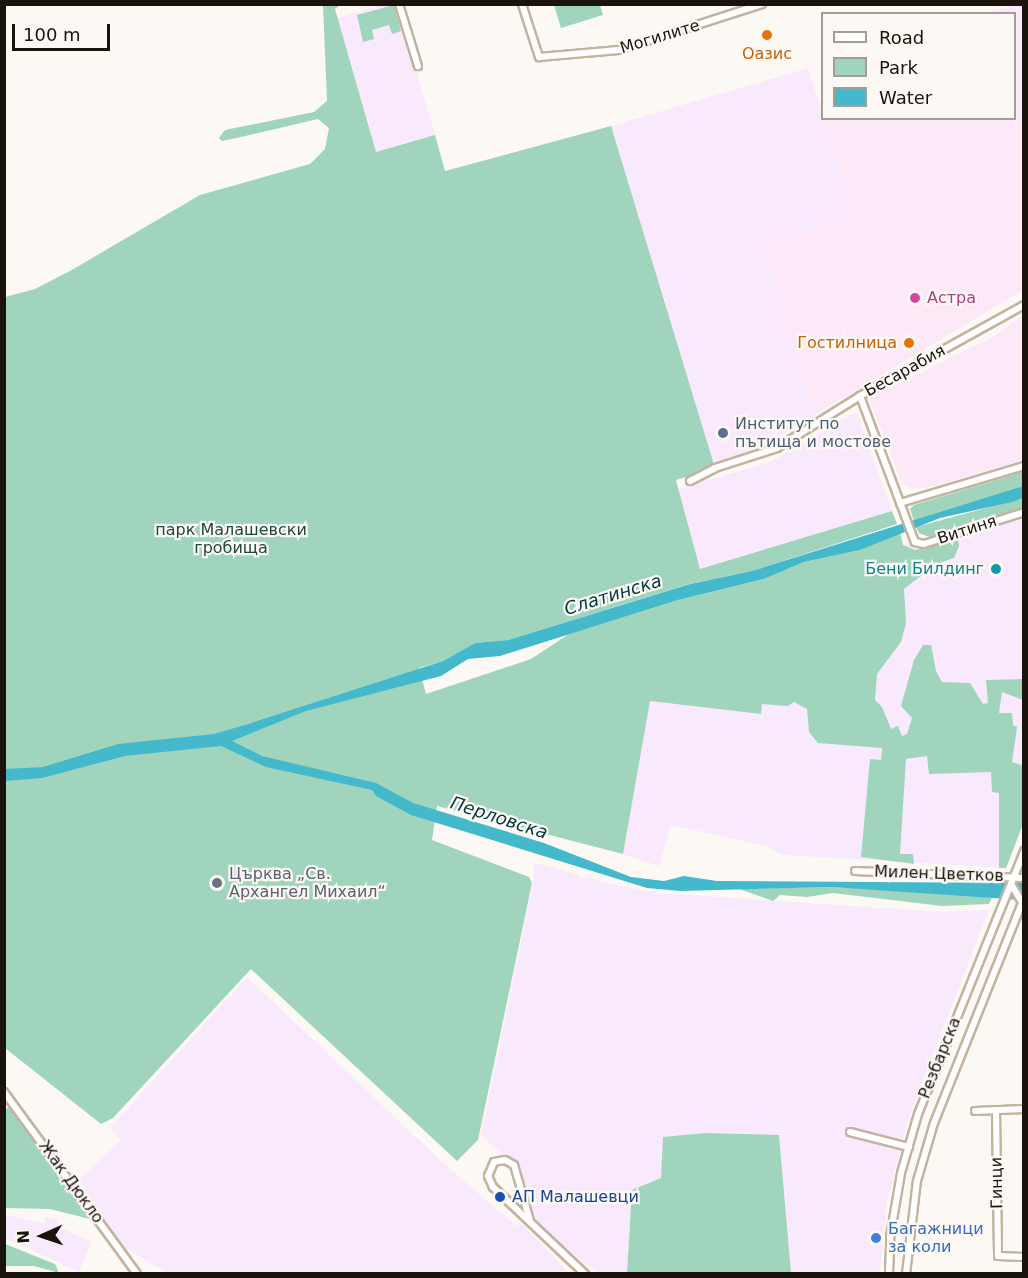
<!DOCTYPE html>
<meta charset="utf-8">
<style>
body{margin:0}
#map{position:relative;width:1028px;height:1278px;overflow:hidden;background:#fcf9f5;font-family:"DejaVu Sans",sans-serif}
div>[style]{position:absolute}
.commercial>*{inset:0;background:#fde8f7}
.industrial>*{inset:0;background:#f9e9fc}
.green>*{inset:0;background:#a0d4bc}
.water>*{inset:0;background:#45b9cc}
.roads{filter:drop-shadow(2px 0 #c4b3a0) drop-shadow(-2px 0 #c4b3a0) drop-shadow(0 2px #c4b3a0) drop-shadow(0 -2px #c4b3a0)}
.minor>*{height:6px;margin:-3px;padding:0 3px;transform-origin:3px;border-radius:3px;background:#fff}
.dots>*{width:16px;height:16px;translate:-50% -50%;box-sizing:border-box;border:3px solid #fcf9f5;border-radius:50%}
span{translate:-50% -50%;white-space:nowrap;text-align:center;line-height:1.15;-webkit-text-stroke:4.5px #fcf9f5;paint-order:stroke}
.street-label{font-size:16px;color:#19130c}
.food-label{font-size:16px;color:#c56008}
.right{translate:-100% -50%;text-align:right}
.hotel-label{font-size:16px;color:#b23c85}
.left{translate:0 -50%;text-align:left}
.service-label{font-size:16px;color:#4e5e75}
.park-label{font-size:16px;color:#1f4838}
.culture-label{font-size:16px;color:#0d838f}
.worship-label{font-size:16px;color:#5b616d}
.transit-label{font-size:16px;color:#164399}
.shop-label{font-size:16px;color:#366cbe}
.water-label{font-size:18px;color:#003840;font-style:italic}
.frame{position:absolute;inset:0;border:6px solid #19130c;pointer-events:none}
.legend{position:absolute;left:821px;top:12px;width:195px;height:108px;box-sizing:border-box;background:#fcf9f5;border:2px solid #a19d98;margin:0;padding:8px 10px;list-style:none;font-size:18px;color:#19130c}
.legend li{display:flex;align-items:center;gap:12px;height:30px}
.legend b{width:30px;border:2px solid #a19d98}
.north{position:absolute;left:12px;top:1206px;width:60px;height:60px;-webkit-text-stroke:4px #fcf9f5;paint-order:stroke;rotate:267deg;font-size:16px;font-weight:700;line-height:24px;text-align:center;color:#19130c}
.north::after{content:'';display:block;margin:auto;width:21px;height:27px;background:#19130c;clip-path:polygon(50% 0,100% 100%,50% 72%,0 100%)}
.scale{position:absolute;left:12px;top:24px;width:98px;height:27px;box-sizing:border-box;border:3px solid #19130c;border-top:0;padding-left:8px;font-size:18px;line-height:21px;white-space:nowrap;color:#19130c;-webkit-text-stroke:4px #fcf9f5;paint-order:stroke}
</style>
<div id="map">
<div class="commercial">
<div style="clip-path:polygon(1016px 5px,1023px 5px,1023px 290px,815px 415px,764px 248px,855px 216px,824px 119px,1014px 118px,1014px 14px,987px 13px)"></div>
<div style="clip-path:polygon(1023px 315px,1023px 460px,930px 487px,913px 489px,902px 483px,869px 398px,994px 336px)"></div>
</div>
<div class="industrial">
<div style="clip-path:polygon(382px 5px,397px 5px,435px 135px,376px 152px,337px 18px)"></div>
<div style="clip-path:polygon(808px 68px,855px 216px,764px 248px,815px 415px,753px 452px,713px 463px,611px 126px)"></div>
<div style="clip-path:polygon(854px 413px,857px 413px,892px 511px,700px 570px,679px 489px,770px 462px)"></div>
<div style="clip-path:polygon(1023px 507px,1023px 824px,1006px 868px,783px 855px,766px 846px,671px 825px,659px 866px,623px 854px,649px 701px,760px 714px,762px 704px,881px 552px)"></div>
<div style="clip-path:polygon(534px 862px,605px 883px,660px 893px,943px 912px,989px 910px,908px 1119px,887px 1202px,880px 1273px,791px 1273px,779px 1135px,705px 1133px,664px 1137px,661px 1178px,632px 1191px,627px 1274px,597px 1273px,535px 1222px,523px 1174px,481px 1135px,534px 878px)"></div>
<div style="clip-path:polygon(247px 977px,439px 1159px,516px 1226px,520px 1222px,569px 1273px,167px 1273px,113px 1240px,73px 1185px,121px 1140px,110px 1128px)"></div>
<div style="clip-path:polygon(5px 1215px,44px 1223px,46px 1217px,58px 1219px,57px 1226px,91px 1242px,79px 1272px,5px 1238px)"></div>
</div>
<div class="green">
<div style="clip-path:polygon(323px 5px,340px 5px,335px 9px,376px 152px,435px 135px,445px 171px,611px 126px,715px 468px,676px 480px,700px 569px,892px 511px,897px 524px,752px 571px,689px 584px,508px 640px,475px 643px,443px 661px,419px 668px,426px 694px,531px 659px,569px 634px,678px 600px,764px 579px,804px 562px,860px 550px,900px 532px,903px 545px,915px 550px,958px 540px,959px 546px,954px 558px,936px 564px,904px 589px,906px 623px,901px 642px,877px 674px,875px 700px,882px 707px,891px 729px,898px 726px,902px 736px,907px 734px,912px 718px,901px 706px,914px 660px,923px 645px,931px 645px,936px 671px,942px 682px,970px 683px,983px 704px,988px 703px,986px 680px,1023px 679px,1023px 700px,1002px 692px,999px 713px,1012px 713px,1013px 725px,1017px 727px,1012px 762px,1024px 766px,1023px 824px,1006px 868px,999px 868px,999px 793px,992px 792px,991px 772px,929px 774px,927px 756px,906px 759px,900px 854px,913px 854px,914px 864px,861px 857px,870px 759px,881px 760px,882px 748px,818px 743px,809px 732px,807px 709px,794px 702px,788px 706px,762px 704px,761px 714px,650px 701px,623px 854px,437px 806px,432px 840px,529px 877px,532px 883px,478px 1140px,457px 1161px,251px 969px,113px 1118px,101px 1124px,5px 1048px,5px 297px,35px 289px,70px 271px,200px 195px,310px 164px,325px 149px,329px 128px,318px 119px,241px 137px,222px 141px,219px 138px,225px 130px,314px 112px,327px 101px)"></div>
<div style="clip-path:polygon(394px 5px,401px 31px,392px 34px,389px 25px,372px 30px,374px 39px,363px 42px,357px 15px)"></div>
<div style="clip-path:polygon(554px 5px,600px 5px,603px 15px,561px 28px)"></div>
<div style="clip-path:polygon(1023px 472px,1023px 486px,914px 521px,910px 509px,914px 505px)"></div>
<div style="clip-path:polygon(1023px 498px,1023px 507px,929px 537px,919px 533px,916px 527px)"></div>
<div style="clip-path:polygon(832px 887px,932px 891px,992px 898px,989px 904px,942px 906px,833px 893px,807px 897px,780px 895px,773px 901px,739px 889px)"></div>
<div style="clip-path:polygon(10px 1106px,94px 1220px,50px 1209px,5px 1208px,4px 1111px)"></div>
<div style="clip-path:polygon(705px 1133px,779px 1135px,791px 1273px,627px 1273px,632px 1190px,661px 1178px,663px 1137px)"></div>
<div style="clip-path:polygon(5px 1244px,55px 1264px,59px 1273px,34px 1266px,5px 1266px)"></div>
</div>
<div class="water">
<div style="clip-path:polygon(1023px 486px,1023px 498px,1012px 502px,940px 518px,860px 550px,804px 562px,764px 579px,678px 600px,500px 656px,468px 659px,441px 676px,306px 711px,232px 741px,262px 756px,376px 783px,413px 803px,544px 843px,631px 877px,664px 881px,684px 876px,717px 881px,1023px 883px,1023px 900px,832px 887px,680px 891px,647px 888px,411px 815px,376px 796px,372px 790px,266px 767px,221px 746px,125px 756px,42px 778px,5px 781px,5px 769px,43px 767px,118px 744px,214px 734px,245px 725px,443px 661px,475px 643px,508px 640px,690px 584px,752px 571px)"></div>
</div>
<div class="roads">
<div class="minor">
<div style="left:399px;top:4px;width:65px;rotate:73deg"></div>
<div style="left:522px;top:4px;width:56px;rotate:72.2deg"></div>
<div style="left:539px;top:57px;width:80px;rotate:-5deg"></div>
<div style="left:619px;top:50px;width:150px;rotate:-17.8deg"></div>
<div style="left:860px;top:396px;width:156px;rotate:69.4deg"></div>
<div style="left:915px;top:542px;width:9px;rotate:13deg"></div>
<div style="left:924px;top:544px;width:105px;rotate:-17.7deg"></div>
<div style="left:690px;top:481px;width:28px;rotate:-27deg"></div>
<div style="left:715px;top:468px;width:65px;rotate:-17.9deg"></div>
<div style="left:777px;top:448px;width:98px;rotate:-32.1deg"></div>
<div style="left:860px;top:396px;width:188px;rotate:-29deg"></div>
<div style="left:900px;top:503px;width:129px;rotate:-16.6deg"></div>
<div style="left:855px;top:871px;width:169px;rotate:2.4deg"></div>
<div style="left:1011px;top:884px;width:23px;rotate:59deg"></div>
<div style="left:4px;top:1092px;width:225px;rotate:53.8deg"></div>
<div style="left:996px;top:1110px;width:146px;rotate:89.2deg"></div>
<div style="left:998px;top:1256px;width:26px;rotate:2deg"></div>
<div style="left:975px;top:1111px;width:49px;rotate:-2.3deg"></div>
<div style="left:850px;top:1132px;width:61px;rotate:14.3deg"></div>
<div style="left:530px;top:1221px;width:58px;rotate:-105.9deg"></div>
<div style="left:514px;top:1165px;width:10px;rotate:-151deg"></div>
<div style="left:505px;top:1160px;width:11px;rotate:170deg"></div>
<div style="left:494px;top:1162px;width:15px;rotate:113deg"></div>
<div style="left:488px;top:1176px;width:12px;rotate:66deg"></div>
<div style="left:493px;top:1187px;width:127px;rotate:43.4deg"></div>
<div style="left:889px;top:1274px;width:37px;rotate:-88deg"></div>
<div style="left:890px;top:1237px;width:65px;rotate:-80.2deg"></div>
<div style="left:901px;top:1173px;width:61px;rotate:-73.9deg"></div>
<div style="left:918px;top:1114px;width:284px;rotate:-68deg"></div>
<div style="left:906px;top:1274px;width:94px;rotate:-83.3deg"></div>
<div style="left:917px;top:1181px;width:60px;rotate:-73.7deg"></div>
<div style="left:934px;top:1123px;width:242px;rotate:-68.2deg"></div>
</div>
</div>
<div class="dots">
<div style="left:767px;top:35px;background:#e8710a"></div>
<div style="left:915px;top:298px;background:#d1479c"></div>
<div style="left:909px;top:343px;background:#e8710a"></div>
<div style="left:723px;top:433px;background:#5c6f8a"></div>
<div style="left:996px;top:569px;background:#0f9aa8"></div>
<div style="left:217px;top:883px;background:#6b7280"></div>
<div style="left:500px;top:1197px;background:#1a4fb4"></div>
<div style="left:876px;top:1238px;background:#3f7fe0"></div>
</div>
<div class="street-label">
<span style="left:660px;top:37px;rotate:-17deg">Могилите</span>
<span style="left:905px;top:371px;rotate:-29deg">Бесарабия</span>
<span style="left:967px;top:530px;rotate:-18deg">Витиня</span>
<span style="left:939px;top:874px;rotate:2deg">Милен Цветков</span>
<span style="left:940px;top:1058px;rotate:-68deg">Резбарска</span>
<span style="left:71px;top:1182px;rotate:54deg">Жак Дюкло</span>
<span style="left:997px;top:1183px;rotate:-91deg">Гинци</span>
</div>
<div class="food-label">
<span style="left:767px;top:54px">Оазис</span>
<span class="right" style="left:897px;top:343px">Гостилница</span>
</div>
<div class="hotel-label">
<span class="left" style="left:927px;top:298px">Астра</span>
</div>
<div class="service-label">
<span class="left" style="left:735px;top:433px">Институт по<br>пътища и мостове</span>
</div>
<div class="park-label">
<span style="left:231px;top:539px">парк Малашевски<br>гробища</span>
</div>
<div class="culture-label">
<span class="right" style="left:984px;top:569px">Бени Билдинг</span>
</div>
<div class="worship-label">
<span class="left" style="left:229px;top:883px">Църква „Св.<br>Архангел Михаил“</span>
</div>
<div class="transit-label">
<span class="left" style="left:512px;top:1197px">АП Малашевци</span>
</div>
<div class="shop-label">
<span class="left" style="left:888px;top:1238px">Багажници<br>за коли</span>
</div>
<div class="water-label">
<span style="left:613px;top:595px;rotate:-17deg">Слатинска</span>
<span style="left:499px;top:818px;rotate:18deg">Перловска</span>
</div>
<div class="frame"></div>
<ul class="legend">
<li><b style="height:8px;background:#fff"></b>Road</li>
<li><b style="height:16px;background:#a0d4bc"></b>Park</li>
<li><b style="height:16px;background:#45b9cc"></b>Water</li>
</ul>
<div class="north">N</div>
<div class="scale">100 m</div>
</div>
